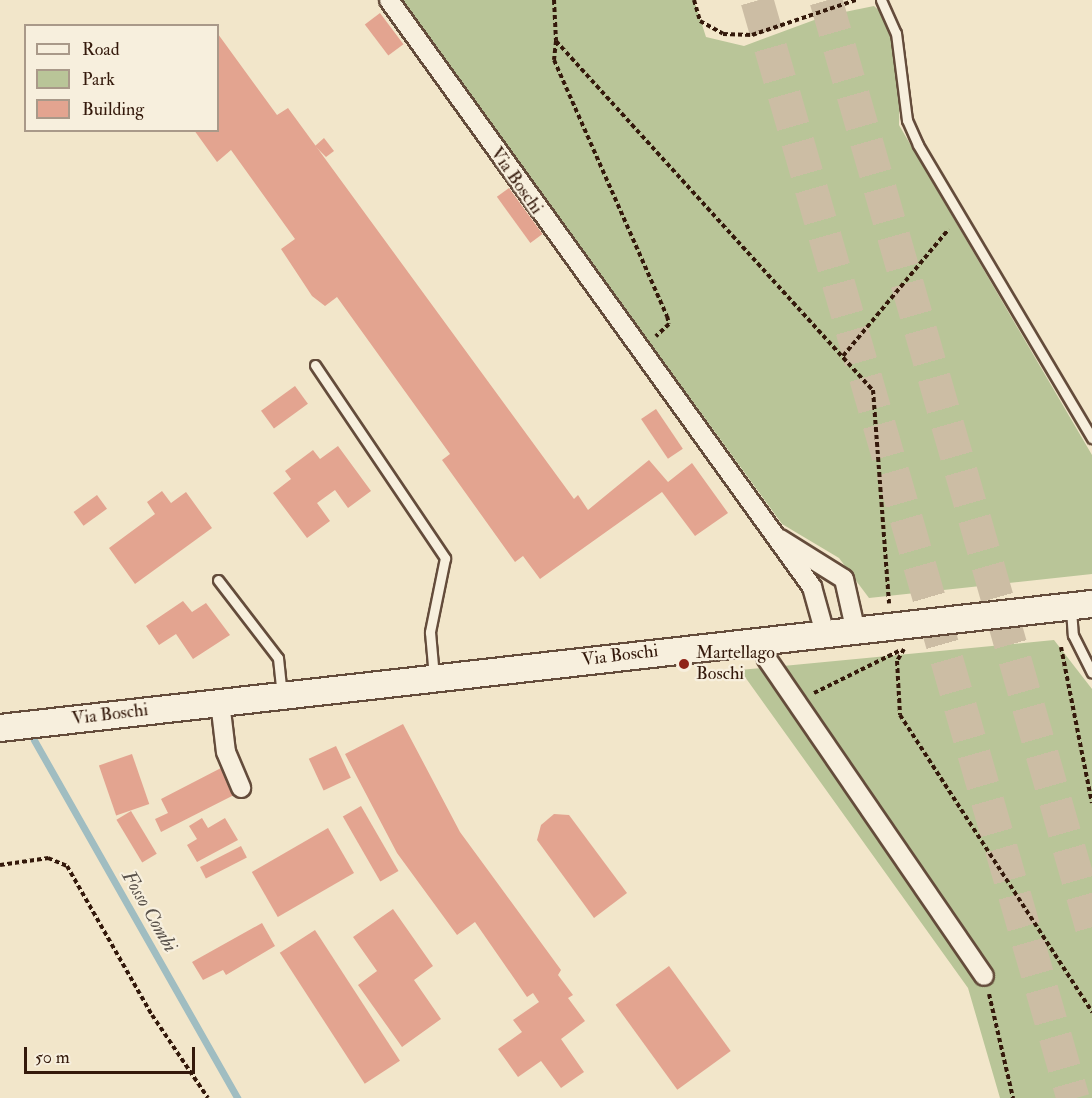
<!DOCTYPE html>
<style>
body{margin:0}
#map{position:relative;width:1092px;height:1098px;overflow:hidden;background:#f2e6ca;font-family:"IM FELL Double Pica",serif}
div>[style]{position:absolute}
.green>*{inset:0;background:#b9c598}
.stream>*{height:7px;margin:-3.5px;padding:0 3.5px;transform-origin:3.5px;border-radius:3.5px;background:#a0bdc1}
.building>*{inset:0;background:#e3a490;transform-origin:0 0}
.highway-tunnel>*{height:33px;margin-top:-16.5px;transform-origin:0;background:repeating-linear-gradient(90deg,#ccbda4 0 33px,transparent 0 49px)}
.path>*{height:4px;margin-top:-2px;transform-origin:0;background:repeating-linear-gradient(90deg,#34190b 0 4.5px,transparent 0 7.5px)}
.roads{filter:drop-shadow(2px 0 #644c3b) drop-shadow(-2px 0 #644c3b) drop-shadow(0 2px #644c3b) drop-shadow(0 -2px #644c3b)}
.lane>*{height:9px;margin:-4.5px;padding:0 4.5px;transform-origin:4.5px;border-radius:4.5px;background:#f7efdd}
.street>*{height:18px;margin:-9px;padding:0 9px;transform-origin:9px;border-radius:9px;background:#f7efdd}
.secondary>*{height:26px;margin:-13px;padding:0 13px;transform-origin:13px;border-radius:13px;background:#f7efdd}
.dots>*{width:16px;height:16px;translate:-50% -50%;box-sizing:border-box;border:3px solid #f7efdd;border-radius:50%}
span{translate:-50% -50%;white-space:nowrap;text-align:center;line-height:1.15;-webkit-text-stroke:4.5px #f7efdd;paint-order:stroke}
.street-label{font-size:18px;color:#34190b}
.poi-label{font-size:18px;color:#34190b}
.left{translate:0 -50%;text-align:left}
.water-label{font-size:20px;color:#5a524b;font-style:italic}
.legend{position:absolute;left:24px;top:24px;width:195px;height:108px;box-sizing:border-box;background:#f7efdd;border:2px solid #a99989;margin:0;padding:8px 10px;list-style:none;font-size:18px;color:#34190b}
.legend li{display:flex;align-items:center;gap:12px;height:30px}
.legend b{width:30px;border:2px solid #a99989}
.scale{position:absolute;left:24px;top:1047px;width:171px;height:27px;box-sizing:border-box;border:3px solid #34190b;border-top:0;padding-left:8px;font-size:18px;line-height:21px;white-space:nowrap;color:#34190b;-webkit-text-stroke:4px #f7efdd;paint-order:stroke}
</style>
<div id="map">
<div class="green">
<div style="clip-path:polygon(400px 0,694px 0,706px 37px,744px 46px,825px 16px,874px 6px,893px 23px,900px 63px,899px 125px,1092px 455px,1092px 574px,869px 598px,839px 558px,782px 524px)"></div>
<div style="clip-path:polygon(1054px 640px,1092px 689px,1092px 1098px,1000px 1098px,968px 988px,740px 670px)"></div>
</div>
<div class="stream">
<div style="left:34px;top:740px;width:412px;rotate:60.4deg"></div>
</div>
<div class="building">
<div style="left:380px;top:13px;width:39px;height:19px;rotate:53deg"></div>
<div style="clip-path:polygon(218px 34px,277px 115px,288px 108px,574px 499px,578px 495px,588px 510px,649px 460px,668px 482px,692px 463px,728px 513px,695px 536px,662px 492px,540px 579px,523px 556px,515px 562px,442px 460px,450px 454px,337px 297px,325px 306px,312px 296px,281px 249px,295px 239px,231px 150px,217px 162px,194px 130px,218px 130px)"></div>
<div style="clip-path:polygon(324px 138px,334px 151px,326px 157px,315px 146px)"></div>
<div style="left:509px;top:188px;width:57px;height:15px;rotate:54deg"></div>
<div style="left:295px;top:386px;width:22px;height:42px;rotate:54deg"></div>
<div style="left:656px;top:409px;width:48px;height:18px;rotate:56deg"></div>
<div style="clip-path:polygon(338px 446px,371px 491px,348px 508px,335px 490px,317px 503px,330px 521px,307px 538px,273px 493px,291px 479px,285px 471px,313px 450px,320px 459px)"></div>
<div style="clip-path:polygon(162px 491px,171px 503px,186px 492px,212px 528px,135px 584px,109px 548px,155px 514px,147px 502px)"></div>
<div style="left:97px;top:495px;width:17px;height:29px;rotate:54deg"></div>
<div style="clip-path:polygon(183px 601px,192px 612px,206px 603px,230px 635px,193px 659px,176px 634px,159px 645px,146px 626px)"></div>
<div style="clip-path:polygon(403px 724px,460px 832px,561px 970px,558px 975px,573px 995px,568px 998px,585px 1021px,561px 1039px,584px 1072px,561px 1088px,541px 1061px,518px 1077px,498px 1049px,522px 1032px,513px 1020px,539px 1002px,533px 993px,527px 997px,475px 922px,457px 935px,397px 853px,345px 754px)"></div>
<div style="left:336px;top:746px;width:35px;height:30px;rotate:65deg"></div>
<div style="left:132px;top:754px;width:53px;height:35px;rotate:71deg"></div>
<div style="clip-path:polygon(221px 768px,234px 795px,161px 832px,155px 819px,168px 813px,161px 799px)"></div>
<div style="left:361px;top:806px;width:75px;height:21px;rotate:60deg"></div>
<div style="left:131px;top:811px;width:50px;height:17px;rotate:59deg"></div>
<div style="clip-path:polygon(554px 814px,569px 815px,627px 893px,594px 918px,537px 840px,541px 825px)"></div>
<div style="clip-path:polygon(202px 818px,208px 828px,225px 818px,238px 840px,197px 862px,187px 845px,197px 839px,189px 826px)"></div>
<div style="left:328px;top:828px;width:52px;height:88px;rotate:60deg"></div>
<div style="left:241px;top:846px;width:13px;height:46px;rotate:63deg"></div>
<div style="clip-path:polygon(393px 909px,433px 966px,414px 980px,441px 1019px,402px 1047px,358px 985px,377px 971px,353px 937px)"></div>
<div style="clip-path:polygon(262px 923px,275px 946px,226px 975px,223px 970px,203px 980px,192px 962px)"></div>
<div style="left:315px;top:930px;width:156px;height:42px;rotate:57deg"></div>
<div style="left:669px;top:966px;width:105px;height:66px;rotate:54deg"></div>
</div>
<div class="highway-tunnel">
<div style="left:757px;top:0;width:1143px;rotate:73.94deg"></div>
<div style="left:826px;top:0;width:965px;rotate:74.01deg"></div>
</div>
<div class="path">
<div style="left:554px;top:0;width:41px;rotate:87.2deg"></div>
<div style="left:556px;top:41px;width:471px;rotate:47.8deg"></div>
<div style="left:873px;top:390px;width:214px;rotate:85.7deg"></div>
<div style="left:694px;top:0;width:22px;rotate:74deg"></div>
<div style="left:700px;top:21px;width:26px;rotate:29deg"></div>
<div style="left:723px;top:34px;width:29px;rotate:2deg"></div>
<div style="left:752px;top:35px;width:110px;rotate:-18.6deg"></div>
<div style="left:556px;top:41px;width:19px;rotate:96deg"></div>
<div style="left:554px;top:60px;width:280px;rotate:66.2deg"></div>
<div style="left:667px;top:316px;width:8px;rotate:76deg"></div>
<div style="left:669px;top:324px;width:18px;rotate:137deg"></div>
<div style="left:843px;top:356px;width:165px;rotate:-50.2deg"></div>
<div style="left:1061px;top:647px;width:159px;rotate:78.8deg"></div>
<div style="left:904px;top:649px;width:14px;rotate:120deg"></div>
<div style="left:897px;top:661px;width:54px;rotate:86.8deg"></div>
<div style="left:900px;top:715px;width:354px;rotate:57.1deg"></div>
<div style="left:814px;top:693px;width:95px;rotate:-26.3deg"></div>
<div style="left:0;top:865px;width:49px;rotate:-8.3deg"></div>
<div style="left:48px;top:858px;width:21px;rotate:23deg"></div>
<div style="left:67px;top:866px;width:172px;rotate:60.3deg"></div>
<div style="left:152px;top:1015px;width:100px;rotate:56deg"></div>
<div style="left:989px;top:994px;width:107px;rotate:77deg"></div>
</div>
<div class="roads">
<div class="lane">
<div style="left:881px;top:0;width:36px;rotate:66deg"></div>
<div style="left:896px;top:33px;width:88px;rotate:82.8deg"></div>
<div style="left:907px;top:120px;width:27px;rotate:66deg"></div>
<div style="left:918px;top:145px;width:341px;rotate:59.3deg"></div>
<div style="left:315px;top:365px;width:233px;rotate:56deg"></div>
<div style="left:445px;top:558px;width:76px;rotate:101.5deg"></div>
<div style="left:430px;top:632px;width:45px;rotate:84.9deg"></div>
<div style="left:218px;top:580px;width:98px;rotate:52.4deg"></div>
<div style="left:278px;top:658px;width:36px;rotate:84deg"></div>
<div style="left:1071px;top:609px;width:26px;rotate:86deg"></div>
<div style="left:1073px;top:635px;width:42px;rotate:63.4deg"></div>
</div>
<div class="street">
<div style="left:389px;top:0;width:724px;rotate:54.22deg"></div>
<div style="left:812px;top:587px;width:45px;rotate:74.4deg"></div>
<div style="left:780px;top:539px;width:75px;rotate:32deg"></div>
<div style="left:844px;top:579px;width:50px;rotate:77.3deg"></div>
<div style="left:764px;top:638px;width:21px;rotate:82deg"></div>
<div style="left:767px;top:659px;width:384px;rotate:55.6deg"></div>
<div style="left:220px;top:702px;width:50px;rotate:83.2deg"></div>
<div style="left:226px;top:752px;width:39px;rotate:67deg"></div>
</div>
<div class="secondary">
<div style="left:0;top:728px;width:1099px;rotate:-6.48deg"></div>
</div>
</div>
<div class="dots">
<div style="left:684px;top:664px;background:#8f2418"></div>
</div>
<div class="street-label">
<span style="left:516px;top:181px;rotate:55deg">Via Boschi</span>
<span style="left:620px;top:656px;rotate:-7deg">Via Boschi</span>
<span style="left:110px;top:715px;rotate:-7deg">Via Boschi</span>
</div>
<div class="poi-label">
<span class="left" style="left:696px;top:664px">Martellago<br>Boschi</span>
</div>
<div class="water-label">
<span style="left:150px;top:911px;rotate:60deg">Fosso Combi</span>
</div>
<ul class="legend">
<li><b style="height:8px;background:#f7efdd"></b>Road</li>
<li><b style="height:16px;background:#b9c598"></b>Park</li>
<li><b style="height:16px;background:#e3a490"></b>Building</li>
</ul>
<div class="scale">50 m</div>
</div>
